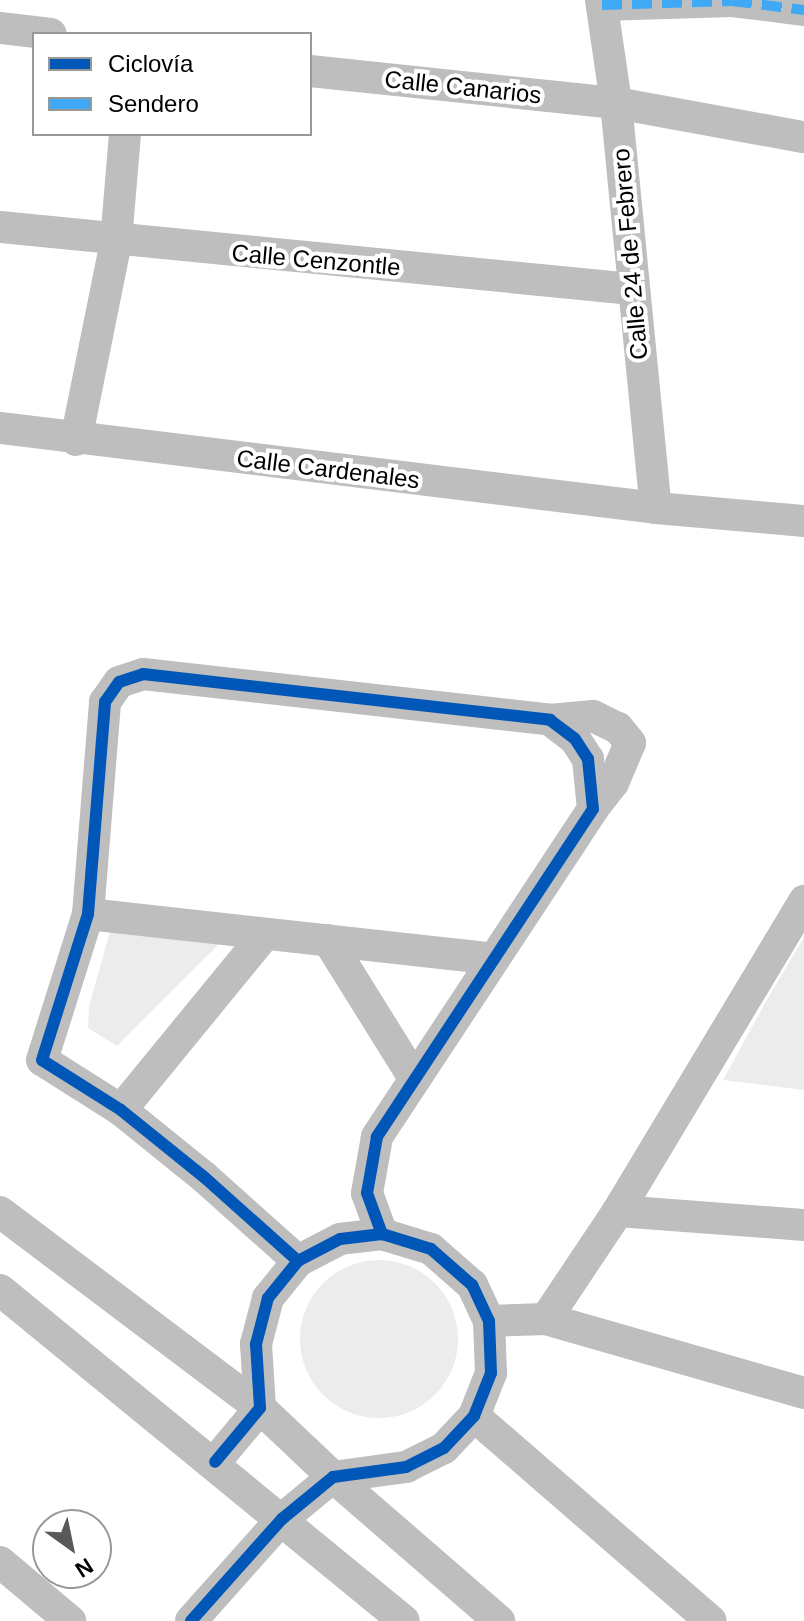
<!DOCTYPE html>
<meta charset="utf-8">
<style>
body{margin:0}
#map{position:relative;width:804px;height:1621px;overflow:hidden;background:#fff;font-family:Helvetica,sans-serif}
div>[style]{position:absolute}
.green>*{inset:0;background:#ececec}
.round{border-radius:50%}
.street>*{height:32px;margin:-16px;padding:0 16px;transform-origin:16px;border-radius:16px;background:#bebebe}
.quiet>*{height:10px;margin-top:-5px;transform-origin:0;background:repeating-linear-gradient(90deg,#3fa9f5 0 20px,transparent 0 30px)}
.cycleway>*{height:12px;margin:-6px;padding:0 6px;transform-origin:6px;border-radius:6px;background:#0057b8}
span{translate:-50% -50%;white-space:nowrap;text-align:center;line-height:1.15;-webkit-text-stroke:8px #fff;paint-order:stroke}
.street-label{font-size:24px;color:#000}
.legend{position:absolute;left:32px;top:32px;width:280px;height:104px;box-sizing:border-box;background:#fff;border:2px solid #999;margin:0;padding:10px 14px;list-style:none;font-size:24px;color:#000}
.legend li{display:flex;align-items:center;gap:16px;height:40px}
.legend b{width:40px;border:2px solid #999}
.north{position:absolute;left:32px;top:1509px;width:80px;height:80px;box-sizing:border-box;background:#fff;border:2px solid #999;border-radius:50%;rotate:147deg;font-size:22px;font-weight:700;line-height:32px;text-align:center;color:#000}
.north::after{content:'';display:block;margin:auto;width:28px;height:36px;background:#595959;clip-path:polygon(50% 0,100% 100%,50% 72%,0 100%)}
</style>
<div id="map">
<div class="green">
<div style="clip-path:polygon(117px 907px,227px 923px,217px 946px,117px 1046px,88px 1028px,89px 1006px)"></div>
<div style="clip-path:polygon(804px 937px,804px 1090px,723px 1080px,764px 1005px)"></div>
<div class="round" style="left:300px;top:1260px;width:158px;height:158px"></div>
</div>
<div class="street">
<div style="left:601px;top:0;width:104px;rotate:81.7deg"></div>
<div style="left:616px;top:103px;width:407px;rotate:84.4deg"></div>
<div style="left:602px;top:5px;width:130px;rotate:-1.8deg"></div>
<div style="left:732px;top:1px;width:73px;rotate:7.1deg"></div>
<div style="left:0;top:28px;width:51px;rotate:6.7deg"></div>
<div style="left:310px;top:71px;width:308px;rotate:6deg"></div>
<div style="left:616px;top:103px;width:191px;rotate:10.3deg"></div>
<div style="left:0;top:227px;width:635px;rotate:5.6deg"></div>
<div style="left:0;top:428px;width:661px;rotate:6.95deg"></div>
<div style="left:656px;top:508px;width:149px;rotate:5deg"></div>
<div style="left:76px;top:440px;width:203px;rotate:-78.6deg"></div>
<div style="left:116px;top:241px;width:107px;rotate:-85.2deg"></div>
<div style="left:550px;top:720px;width:43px;rotate:-5.3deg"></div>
<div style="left:593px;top:716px;width:28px;rotate:26deg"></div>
<div style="left:618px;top:728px;width:19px;rotate:51deg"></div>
<div style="left:630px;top:743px;width:43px;rotate:113deg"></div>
<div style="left:613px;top:783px;width:33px;rotate:128deg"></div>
<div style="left:88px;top:914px;width:408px;rotate:6.3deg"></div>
<div style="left:328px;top:940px;width:163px;rotate:58.1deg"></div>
<div style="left:121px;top:1110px;width:227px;rotate:-50.7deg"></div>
<div style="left:618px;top:1211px;width:187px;rotate:4.3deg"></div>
<div style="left:0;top:1212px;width:326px;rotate:37deg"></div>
<div style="left:260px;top:1408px;width:100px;rotate:43.4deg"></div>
<div style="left:333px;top:1477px;width:220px;rotate:40.9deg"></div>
<div style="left:298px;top:1261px;width:126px;rotate:-138.2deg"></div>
<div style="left:204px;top:1177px;width:107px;rotate:-141.1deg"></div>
<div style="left:121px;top:1110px;width:93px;rotate:-147.7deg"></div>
<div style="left:42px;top:1060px;width:153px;rotate:-72.5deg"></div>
<div style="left:88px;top:914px;width:213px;rotate:-85.4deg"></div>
<div style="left:105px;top:702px;width:24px;rotate:-55deg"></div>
<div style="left:119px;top:682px;width:25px;rotate:-18deg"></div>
<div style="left:143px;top:674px;width:410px;rotate:6.4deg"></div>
<div style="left:550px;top:720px;width:31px;rotate:37deg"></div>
<div style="left:575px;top:739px;width:24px;rotate:57deg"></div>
<div style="left:588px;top:759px;width:50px;rotate:84.3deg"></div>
<div style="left:593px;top:809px;width:393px;rotate:123.4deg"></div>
<div style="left:377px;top:1137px;width:57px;rotate:100.1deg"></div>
<div style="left:367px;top:1193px;width:44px;rotate:69.9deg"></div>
<div style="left:0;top:1290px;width:522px;rotate:39.33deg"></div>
<div style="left:546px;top:1319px;width:130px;rotate:-56.3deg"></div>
<div style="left:618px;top:1211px;width:362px;rotate:-59deg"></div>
<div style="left:489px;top:1321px;width:57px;rotate:-2deg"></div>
<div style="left:546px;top:1319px;width:268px;rotate:16deg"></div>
<div style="left:474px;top:1416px;width:313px;rotate:40.9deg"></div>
<div style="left:0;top:1562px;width:92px;rotate:40.1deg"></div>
<div style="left:191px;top:1621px;width:137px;rotate:-48.3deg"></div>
<div style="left:282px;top:1519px;width:66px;rotate:-39.5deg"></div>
<div style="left:333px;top:1477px;width:74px;rotate:-7.8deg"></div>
<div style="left:406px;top:1467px;width:42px;rotate:-26.6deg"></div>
<div style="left:444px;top:1448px;width:44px;rotate:-46.8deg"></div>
<div style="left:474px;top:1416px;width:46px;rotate:-68.4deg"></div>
<div style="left:491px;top:1373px;width:52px;rotate:-92.2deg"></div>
<div style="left:489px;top:1321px;width:40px;rotate:-115deg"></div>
<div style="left:472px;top:1285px;width:55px;rotate:-138.7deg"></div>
<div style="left:431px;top:1249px;width:51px;rotate:-163deg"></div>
<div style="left:382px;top:1234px;width:42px;rotate:173.2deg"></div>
<div style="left:340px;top:1239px;width:47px;rotate:152.4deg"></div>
<div style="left:298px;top:1261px;width:48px;rotate:129deg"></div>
<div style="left:268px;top:1298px;width:48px;rotate:104.6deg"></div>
<div style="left:256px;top:1344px;width:64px;rotate:86.4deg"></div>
<div style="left:260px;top:1408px;width:70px;rotate:129.8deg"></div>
</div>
<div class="quiet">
<div style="left:602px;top:5px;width:130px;rotate:-1.8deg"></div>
<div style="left:732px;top:1px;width:73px;rotate:7.1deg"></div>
</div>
<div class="cycleway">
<div style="left:298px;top:1261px;width:126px;rotate:-138.2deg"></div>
<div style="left:204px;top:1177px;width:107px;rotate:-141.1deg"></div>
<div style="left:121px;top:1110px;width:93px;rotate:-147.7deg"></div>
<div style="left:42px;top:1060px;width:153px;rotate:-72.5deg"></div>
<div style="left:88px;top:914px;width:213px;rotate:-85.4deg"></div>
<div style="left:105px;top:702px;width:24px;rotate:-55deg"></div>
<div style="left:119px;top:682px;width:25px;rotate:-18deg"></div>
<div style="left:143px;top:674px;width:410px;rotate:6.4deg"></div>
<div style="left:550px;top:720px;width:31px;rotate:37deg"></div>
<div style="left:575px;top:739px;width:24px;rotate:57deg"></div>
<div style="left:588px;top:759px;width:50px;rotate:84.3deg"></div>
<div style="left:593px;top:809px;width:393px;rotate:123.4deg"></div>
<div style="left:377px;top:1137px;width:57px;rotate:100.1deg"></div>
<div style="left:367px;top:1193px;width:44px;rotate:69.9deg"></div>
<div style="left:191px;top:1621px;width:137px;rotate:-48.3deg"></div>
<div style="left:282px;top:1519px;width:66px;rotate:-39.5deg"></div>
<div style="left:333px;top:1477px;width:74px;rotate:-7.8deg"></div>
<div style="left:406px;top:1467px;width:42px;rotate:-26.6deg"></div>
<div style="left:444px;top:1448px;width:44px;rotate:-46.8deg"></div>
<div style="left:474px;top:1416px;width:46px;rotate:-68.4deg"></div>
<div style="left:491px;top:1373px;width:52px;rotate:-92.2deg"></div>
<div style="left:489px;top:1321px;width:40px;rotate:-115deg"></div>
<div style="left:472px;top:1285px;width:55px;rotate:-138.7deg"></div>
<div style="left:431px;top:1249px;width:51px;rotate:-163deg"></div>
<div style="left:382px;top:1234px;width:42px;rotate:173.2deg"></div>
<div style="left:340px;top:1239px;width:47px;rotate:152.4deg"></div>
<div style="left:298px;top:1261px;width:48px;rotate:129deg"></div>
<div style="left:268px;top:1298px;width:48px;rotate:104.6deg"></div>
<div style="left:256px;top:1344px;width:64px;rotate:86.4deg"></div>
<div style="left:260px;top:1408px;width:70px;rotate:129.8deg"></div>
</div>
<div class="street-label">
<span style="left:463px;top:87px;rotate:6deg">Calle Canarios</span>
<span style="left:630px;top:254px;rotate:-95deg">Calle 24 de Febrero</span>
<span style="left:316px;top:260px;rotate:5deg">Calle Cenzontle</span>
<span style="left:328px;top:469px;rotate:7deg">Calle Cardenales</span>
</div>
<ul class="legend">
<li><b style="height:10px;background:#0057b8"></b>Ciclovía</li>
<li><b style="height:10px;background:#3fa9f5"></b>Sendero</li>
</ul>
<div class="north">N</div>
</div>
